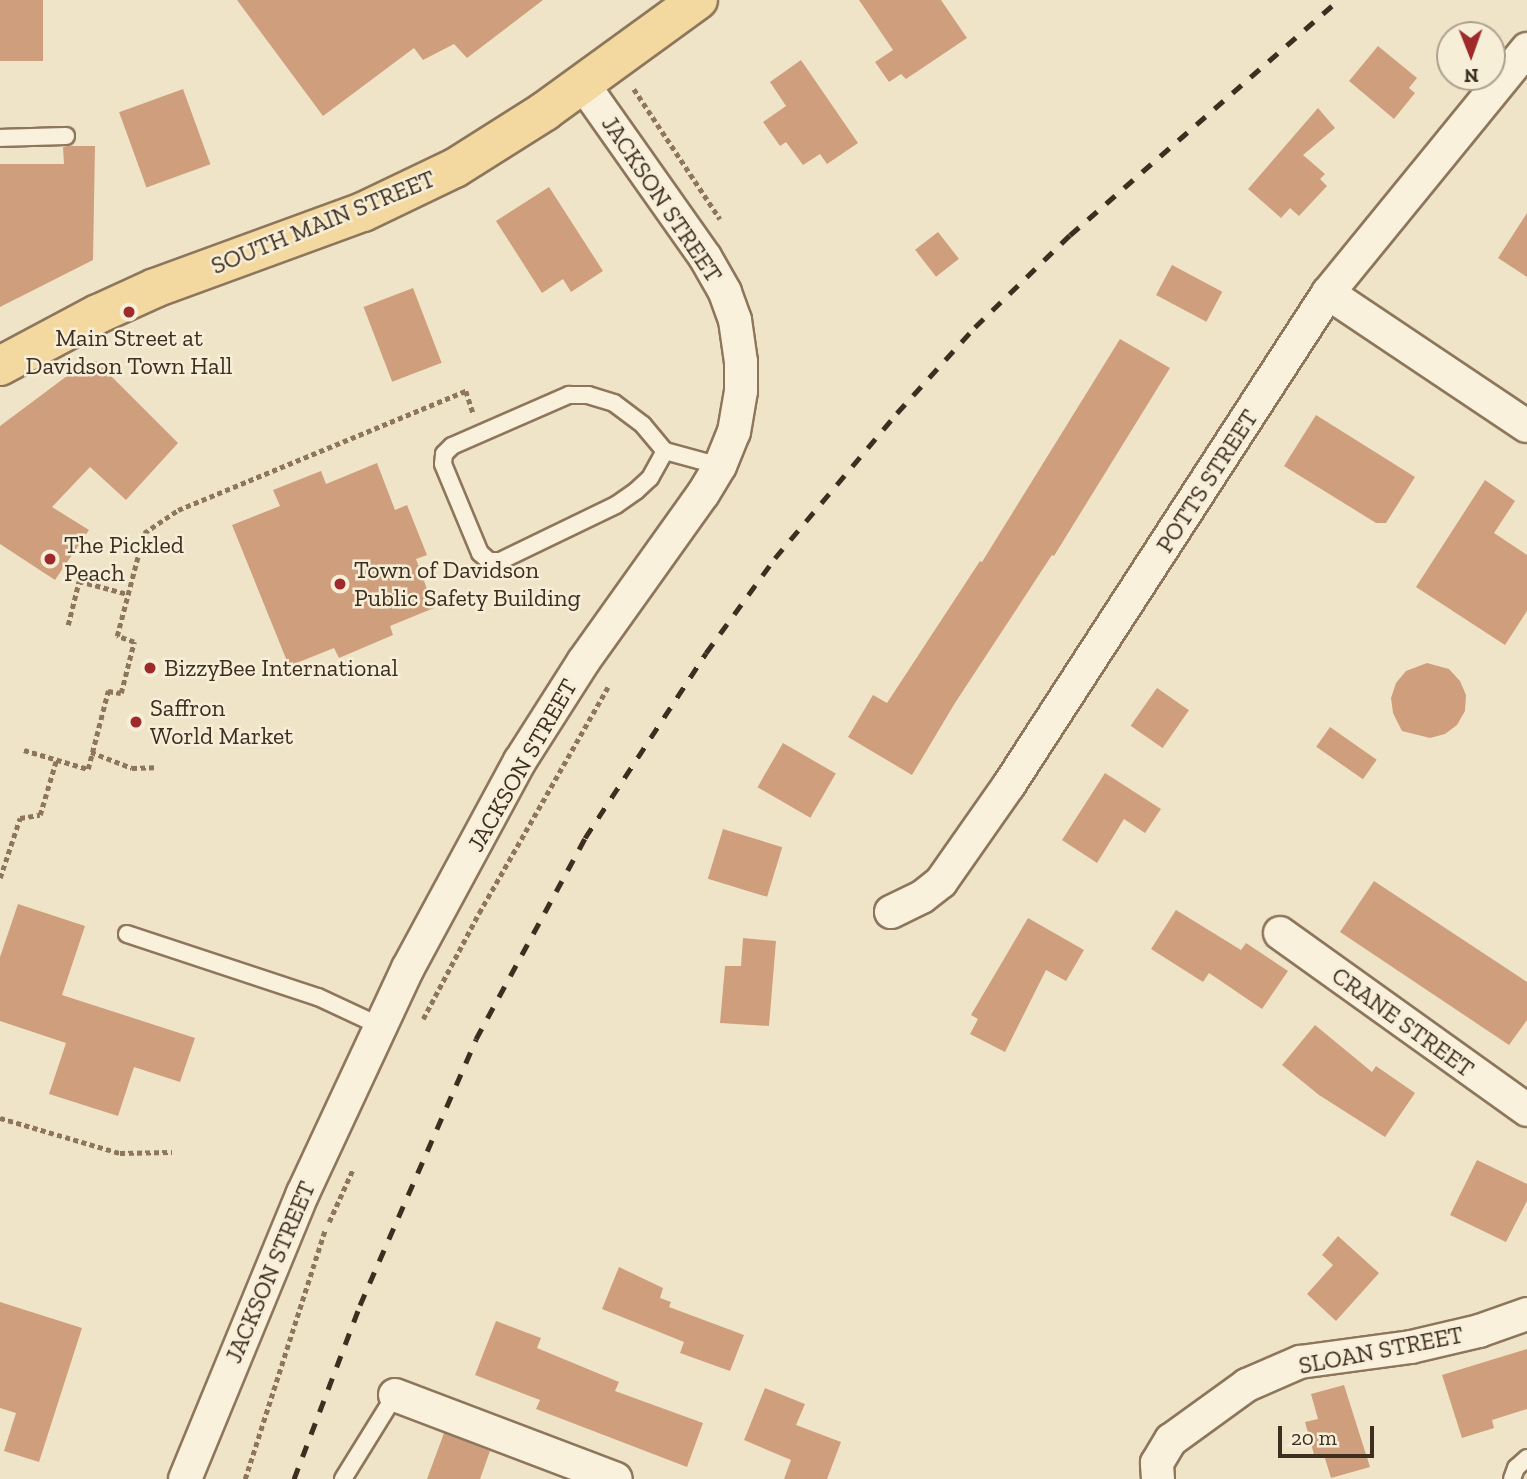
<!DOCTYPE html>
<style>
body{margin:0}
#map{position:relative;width:1527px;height:1479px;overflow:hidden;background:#f0e4c8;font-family:"Zilla Slab",serif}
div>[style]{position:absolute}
.building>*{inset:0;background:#cf9f7d;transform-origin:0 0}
.path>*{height:4.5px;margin-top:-2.25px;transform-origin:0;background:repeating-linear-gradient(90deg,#8d765c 0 5px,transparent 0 8.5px)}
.roads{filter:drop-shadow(2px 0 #8d765c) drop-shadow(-2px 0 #8d765c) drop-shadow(0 2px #8d765c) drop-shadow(0 -2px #8d765c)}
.service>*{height:16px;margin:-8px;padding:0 8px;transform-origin:8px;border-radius:8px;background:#faf1dc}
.minor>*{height:32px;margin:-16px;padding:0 16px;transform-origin:16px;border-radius:16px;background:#faf1dc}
.primary>*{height:38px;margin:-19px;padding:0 19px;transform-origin:19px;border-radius:19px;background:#f3d9a0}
.rail>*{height:5px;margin-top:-2.5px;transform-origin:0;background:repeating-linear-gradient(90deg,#3d2e20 0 12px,transparent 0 24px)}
.dots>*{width:19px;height:19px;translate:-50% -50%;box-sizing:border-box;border:4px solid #f7eed8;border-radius:50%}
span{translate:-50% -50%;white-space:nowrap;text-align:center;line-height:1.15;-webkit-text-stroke:5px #f7eed8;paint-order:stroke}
.street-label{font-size:24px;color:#3d2e20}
.poi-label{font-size:24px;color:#3d2e20}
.left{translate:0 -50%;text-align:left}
.north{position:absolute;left:1436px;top:21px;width:70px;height:70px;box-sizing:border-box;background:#f7eed8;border:2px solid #ada18e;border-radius:50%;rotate:179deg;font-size:19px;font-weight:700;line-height:28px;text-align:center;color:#3d2e20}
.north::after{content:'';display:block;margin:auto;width:24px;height:32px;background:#9e2a2b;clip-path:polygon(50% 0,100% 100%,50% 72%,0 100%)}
.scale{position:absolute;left:1278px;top:1426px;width:96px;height:32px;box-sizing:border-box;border:4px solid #3d2e20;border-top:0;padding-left:9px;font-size:21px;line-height:24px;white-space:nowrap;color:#3d2e20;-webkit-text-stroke:5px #f7eed8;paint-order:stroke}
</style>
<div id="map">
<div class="building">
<div style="left:0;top:0;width:43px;height:61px"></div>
<div style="clip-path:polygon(237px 0,543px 0,467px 58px,454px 44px,423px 60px,414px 48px,323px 116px)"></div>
<div style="clip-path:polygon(859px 0,941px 0,967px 38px,906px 79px,901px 74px,889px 82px,875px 62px,893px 50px)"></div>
<div style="clip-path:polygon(1378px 46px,1417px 78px,1409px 88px,1415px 93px,1394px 119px,1349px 81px)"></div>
<div style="clip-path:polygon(801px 60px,858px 143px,827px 164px,820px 154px,803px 165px,786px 142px,780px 146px,763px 122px,786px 106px,770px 82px)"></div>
<div style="left:183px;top:89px;width:80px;height:68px;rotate:70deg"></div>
<div style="clip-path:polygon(1318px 108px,1335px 128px,1303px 155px,1325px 174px,1320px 179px,1327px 186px,1299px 216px,1290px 208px,1281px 218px,1248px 189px)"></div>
<div style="clip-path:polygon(67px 146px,95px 146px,93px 260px,0 307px,0 164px,64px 164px,63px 147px)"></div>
<div style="clip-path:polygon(549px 187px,603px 271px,571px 292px,563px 279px,542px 293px,496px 221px)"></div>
<div style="clip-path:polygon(1527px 213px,1527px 277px,1498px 258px)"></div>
<div style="left:938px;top:232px;width:34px;height:29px;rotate:52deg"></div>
<div style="left:1172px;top:265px;width:57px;height:34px;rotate:28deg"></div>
<div style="left:413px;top:288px;width:80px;height:53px;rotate:69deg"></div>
<div style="clip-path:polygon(1120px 339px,1170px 368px,1054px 556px,1052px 555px,955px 703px,912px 775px,848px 737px,873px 695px,887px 703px,980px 561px,982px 562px)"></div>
<div style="clip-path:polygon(96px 361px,178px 443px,126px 500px,90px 467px,52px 507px,89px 530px,55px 580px,0 544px,0 426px,71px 373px)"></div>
<div style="clip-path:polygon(1316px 415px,1415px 477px,1386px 523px,1376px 523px,1284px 466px)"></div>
<div style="clip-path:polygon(377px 463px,395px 510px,407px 505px,427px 555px,416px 559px,434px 608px,390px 626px,393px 635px,339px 658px,334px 648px,289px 666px,232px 525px,280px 506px,273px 490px,321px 471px,326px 484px)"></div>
<div style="clip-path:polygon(1485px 480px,1515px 501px,1494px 533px,1527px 555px,1527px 611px,1505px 645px,1416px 587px)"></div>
<div style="clip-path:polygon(1427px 663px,1449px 669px,1460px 681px,1466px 695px,1465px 711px,1457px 725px,1445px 734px,1430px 738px,1402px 731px,1393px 713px,1391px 698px,1396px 683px,1406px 671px)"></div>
<div style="left:1157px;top:688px;width:39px;height:46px;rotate:35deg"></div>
<div style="left:1330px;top:727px;width:57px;height:24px;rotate:35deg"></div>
<div style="left:783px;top:743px;width:61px;height:51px;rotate:30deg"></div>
<div style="clip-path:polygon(1105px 773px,1161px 809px,1145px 833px,1124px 819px,1097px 863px,1062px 840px)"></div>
<div style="left:723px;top:829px;width:62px;height:52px;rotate:17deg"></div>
<div style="clip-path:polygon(1374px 881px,1527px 982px,1527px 1020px,1509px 1045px,1340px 932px)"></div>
<div style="clip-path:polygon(18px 904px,85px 926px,62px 995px,195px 1038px,180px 1082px,134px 1067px,118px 1116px,49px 1094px,66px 1043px,0 1021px,0 957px)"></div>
<div style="clip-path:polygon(1176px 910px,1241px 950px,1246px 943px,1288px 971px,1262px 1009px,1209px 973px,1203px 982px,1151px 949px)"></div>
<div style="clip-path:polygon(1028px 918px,1084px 950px,1066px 981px,1046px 970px,1005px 1052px,970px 1034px,978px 1019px,971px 1015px)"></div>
<div style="clip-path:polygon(743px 938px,776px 941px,769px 1026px,720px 1023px,725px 966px,741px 966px)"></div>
<div style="clip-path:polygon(1315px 1025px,1372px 1072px,1376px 1066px,1415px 1093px,1385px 1137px,1319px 1095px,1282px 1065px)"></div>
<div style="clip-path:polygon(1477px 1160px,1527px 1184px,1527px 1201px,1506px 1242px,1450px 1215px)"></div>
<div style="clip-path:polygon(1338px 1236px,1379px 1273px,1336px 1321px,1307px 1294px,1333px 1265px,1322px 1255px)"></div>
<div style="clip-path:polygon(619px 1267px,663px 1288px,660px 1298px,671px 1302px,669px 1307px,744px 1335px,730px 1371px,680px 1353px,684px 1342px,602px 1309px)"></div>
<div style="clip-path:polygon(0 1302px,82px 1328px,39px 1462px,4px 1451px,16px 1413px,0 1408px)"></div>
<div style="clip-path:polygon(496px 1321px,541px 1338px,537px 1348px,619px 1382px,615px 1391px,703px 1423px,687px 1467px,536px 1409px,540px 1400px,475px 1375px)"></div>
<div style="clip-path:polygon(1527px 1349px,1527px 1409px,1492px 1420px,1494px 1428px,1462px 1438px,1442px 1375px)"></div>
<div style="clip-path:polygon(1344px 1385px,1370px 1467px,1331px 1478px,1324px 1455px,1315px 1458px,1305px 1422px,1318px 1419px,1311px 1394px)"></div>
<div style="clip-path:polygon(765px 1388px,805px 1404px,796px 1425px,841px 1442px,827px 1479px,784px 1479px,791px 1460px,744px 1440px)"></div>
<div style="clip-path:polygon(444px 1433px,490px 1451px,480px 1479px,427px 1479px)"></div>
</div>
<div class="path">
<div style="left:634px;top:89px;width:156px;rotate:56.5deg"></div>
<div style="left:68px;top:625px;width:45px;rotate:-76deg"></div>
<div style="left:79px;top:581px;width:51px;rotate:14.9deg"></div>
<div style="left:24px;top:750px;width:67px;rotate:16.5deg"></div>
<div style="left:88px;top:769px;width:81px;rotate:-75.6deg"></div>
<div style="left:108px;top:691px;width:13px;rotate:9deg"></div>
<div style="left:121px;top:693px;width:53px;rotate:-75.7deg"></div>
<div style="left:134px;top:642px;width:18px;rotate:-161deg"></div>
<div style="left:117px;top:636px;width:106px;rotate:-75.3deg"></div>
<div style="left:144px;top:533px;width:41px;rotate:-34.1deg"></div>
<div style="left:178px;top:510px;width:312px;rotate:-22.5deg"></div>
<div style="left:466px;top:391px;width:23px;rotate:72deg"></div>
<div style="left:91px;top:752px;width:44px;rotate:21.3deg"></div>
<div style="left:132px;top:768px;width:23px;rotate:-2deg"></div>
<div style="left:0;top:878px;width:63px;rotate:-71.6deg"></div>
<div style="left:20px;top:818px;width:20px;rotate:-9deg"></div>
<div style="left:40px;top:815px;width:56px;rotate:-73.5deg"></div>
<div style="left:423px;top:1019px;width:120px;rotate:-62.2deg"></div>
<div style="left:479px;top:913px;width:260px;rotate:-60.3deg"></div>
<div style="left:0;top:1118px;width:125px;rotate:16.3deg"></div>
<div style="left:120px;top:1153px;width:52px;rotate:-1.1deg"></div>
<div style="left:329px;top:1222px;width:58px;rotate:-65.6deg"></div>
<div style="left:245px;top:1479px;width:262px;rotate:-72.2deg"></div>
</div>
<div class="roads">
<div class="service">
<div style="left:0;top:138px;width:66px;rotate:-1.7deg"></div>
<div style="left:665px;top:451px;width:31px;rotate:119deg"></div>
<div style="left:650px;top:478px;width:19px;rotate:137deg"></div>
<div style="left:636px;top:491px;width:24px;rotate:145deg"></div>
<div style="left:616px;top:505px;width:129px;rotate:154.2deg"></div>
<div style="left:500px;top:561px;width:11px;rotate:180deg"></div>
<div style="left:489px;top:561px;width:12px;rotate:-138deg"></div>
<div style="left:480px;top:553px;width:96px;rotate:-112.6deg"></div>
<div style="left:443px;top:464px;width:10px;rotate:-84deg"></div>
<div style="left:444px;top:454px;width:11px;rotate:-45deg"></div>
<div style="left:452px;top:446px;width:128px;rotate:-23.6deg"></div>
<div style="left:569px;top:395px;width:19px"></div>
<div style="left:588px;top:395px;width:27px;rotate:17deg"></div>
<div style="left:614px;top:403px;width:36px;rotate:37deg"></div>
<div style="left:643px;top:425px;width:34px;rotate:50deg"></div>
<div style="left:665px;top:451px;width:57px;rotate:15.3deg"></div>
<div style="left:127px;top:934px;width:201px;rotate:18.3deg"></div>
<div style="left:318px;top:997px;width:68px;rotate:25.1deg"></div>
<div style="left:343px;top:1479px;width:99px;rotate:-58.2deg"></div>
<div style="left:1512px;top:1479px;width:12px;rotate:-70deg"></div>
<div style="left:1516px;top:1468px;width:15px;rotate:-42deg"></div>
</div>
<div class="minor">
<div style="left:1328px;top:293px;width:239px;rotate:33.8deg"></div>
<div style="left:891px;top:912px;width:34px;rotate:-26deg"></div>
<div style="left:922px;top:897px;width:24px;rotate:-38deg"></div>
<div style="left:941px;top:882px;width:118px;rotate:-55deg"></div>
<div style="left:1009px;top:785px;width:586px;rotate:-57.04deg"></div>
<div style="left:1328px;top:293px;width:315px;rotate:-50.8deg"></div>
<div style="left:1280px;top:933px;width:304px;rotate:35.6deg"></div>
<div style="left:395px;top:1395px;width:236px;rotate:20.8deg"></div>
<div style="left:185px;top:1479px;width:309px;rotate:-67.6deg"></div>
<div style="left:303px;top:1193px;width:248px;rotate:-65deg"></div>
<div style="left:408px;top:968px;width:235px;rotate:-61.6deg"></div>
<div style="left:520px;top:761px;width:117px;rotate:-57.5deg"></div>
<div style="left:583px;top:662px;width:206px;rotate:-54.5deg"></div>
<div style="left:703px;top:494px;width:33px;rotate:-59deg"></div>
<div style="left:720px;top:466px;width:37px;rotate:-68deg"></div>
<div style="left:734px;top:432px;width:42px;rotate:-80.3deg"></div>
<div style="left:741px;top:391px;width:29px;rotate:-90deg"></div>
<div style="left:741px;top:362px;width:42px;rotate:-98.1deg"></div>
<div style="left:735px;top:320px;width:30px;rotate:-110deg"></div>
<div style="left:725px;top:292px;width:40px;rotate:-119.7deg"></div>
<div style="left:705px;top:257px;width:212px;rotate:-125.2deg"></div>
<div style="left:1158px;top:1479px;width:16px;rotate:-94deg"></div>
<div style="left:1157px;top:1463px;width:27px;rotate:-59deg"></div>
<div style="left:1171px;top:1440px;width:94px;rotate:-35.9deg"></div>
<div style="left:1247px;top:1385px;width:58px;rotate:-23.5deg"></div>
<div style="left:1300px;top:1362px;width:112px;rotate:-7.7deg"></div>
<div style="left:1411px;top:1347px;width:70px;rotate:-13.2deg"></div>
<div style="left:1479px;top:1331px;width:51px;rotate:-19.5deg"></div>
</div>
<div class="primary">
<div style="left:0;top:366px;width:111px;rotate:-28deg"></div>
<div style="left:98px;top:314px;width:63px;rotate:-24.5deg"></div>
<div style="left:155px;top:288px;width:221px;rotate:-20.1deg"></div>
<div style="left:363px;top:212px;width:102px;rotate:-25.6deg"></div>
<div style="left:455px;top:168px;width:107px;rotate:-32.3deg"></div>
<div style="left:545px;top:111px;width:189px;rotate:-36deg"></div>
</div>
</div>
<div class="rail">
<div style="left:294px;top:1479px;width:186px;rotate:-69.2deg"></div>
<div style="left:360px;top:1305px;width:290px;rotate:-66.4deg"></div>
<div style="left:476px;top:1039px;width:229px;rotate:-61.5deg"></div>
<div style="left:585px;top:838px;width:221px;rotate:-56.8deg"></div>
<div style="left:706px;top:653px;width:117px;rotate:-54deg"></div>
<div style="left:775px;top:558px;width:189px;rotate:-49.9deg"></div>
<div style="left:897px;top:413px;width:116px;rotate:-47.8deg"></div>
<div style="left:975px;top:327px;width:132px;rotate:-44.1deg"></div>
<div style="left:1070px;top:235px;width:356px;rotate:-41.2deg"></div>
</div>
<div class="dots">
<div style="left:129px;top:312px;background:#9e2a2b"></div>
<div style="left:50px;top:559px;background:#9e2a2b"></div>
<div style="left:340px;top:584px;background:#9e2a2b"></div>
<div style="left:150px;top:668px;background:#9e2a2b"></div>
<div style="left:136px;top:722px;background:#9e2a2b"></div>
</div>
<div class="street-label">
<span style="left:662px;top:199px;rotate:56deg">JACKSON STREET</span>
<span style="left:323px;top:222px;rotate:-22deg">SOUTH MAIN STREET</span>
<span style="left:1207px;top:481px;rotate:-57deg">POTTS STREET</span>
<span style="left:522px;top:765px;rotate:-60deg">JACKSON STREET</span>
<span style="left:1403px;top:1022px;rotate:36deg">CRANE STREET</span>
<span style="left:270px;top:1272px;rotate:-67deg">JACKSON STREET</span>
<span style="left:1381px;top:1350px;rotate:-11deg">SLOAN STREET</span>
</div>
<div class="poi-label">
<span style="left:129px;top:352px">Main Street at<br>Davidson Town Hall</span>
<span class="left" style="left:64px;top:559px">The Pickled<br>Peach</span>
<span class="left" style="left:354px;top:584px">Town of Davidson<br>Public Safety Building</span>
<span class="left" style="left:164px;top:668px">BizzyBee International</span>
<span class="left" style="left:150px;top:722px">Saffron<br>World Market</span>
</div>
<div class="north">N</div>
<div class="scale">20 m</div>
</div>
